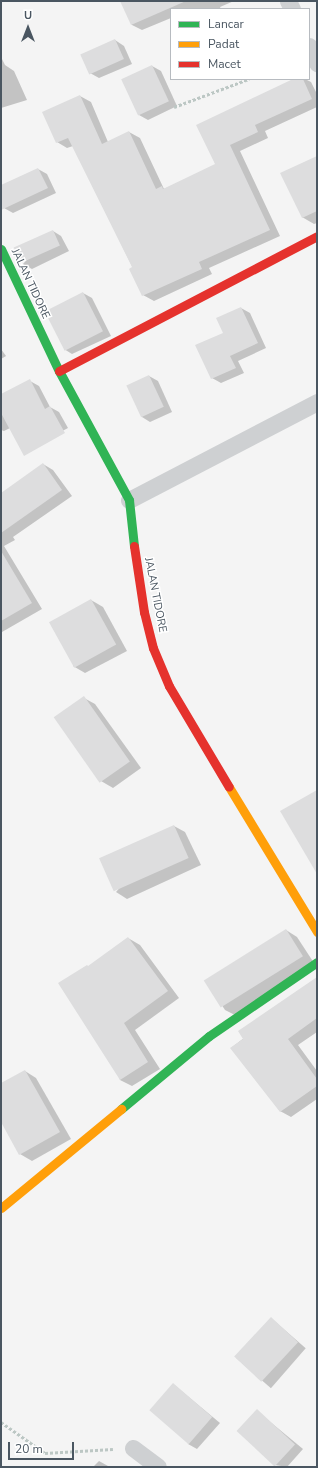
<!DOCTYPE html>
<style>
body{margin:0}
#map{position:relative;width:318px;height:1468px;overflow:hidden;background:#f4f4f4;font-family:"Nunito Sans",sans-serif}
div>[style]{position:absolute}
.shadow>*{inset:0;background:#0003;transform-origin:0 0}
.building>*{inset:0;background:#ddddde;transform-origin:0 0}
.path>*{height:2.5px;margin-top:-1.25px;transform-origin:0;background:repeating-linear-gradient(90deg,#bcc7c4 0 3px,transparent 0 5px)}
.street>*{height:17px;margin:-8.5px;padding:0 8.5px;transform-origin:8.5px;border-radius:8.5px;background:#ced0d2}
.fast>*{height:9px;margin:-4.5px;padding:0 4.5px;transform-origin:4.5px;border-radius:4.5px;background:#30b455}
.slow>*{height:9px;margin:-4.5px;padding:0 4.5px;transform-origin:4.5px;border-radius:4.5px;background:#ff9f0a}
.jam>*{height:9px;margin:-4.5px;padding:0 4.5px;transform-origin:4.5px;border-radius:4.5px;background:#e5322d}
span{translate:-50% -50%;white-space:nowrap;text-align:center;line-height:1.15;-webkit-text-stroke:3px #fff;paint-order:stroke}
.street-label{font-size:11px;color:#4a5661}
.frame{position:absolute;inset:0;border:2px solid #4a5661;pointer-events:none}
.legend{position:absolute;left:170px;top:8px;width:140px;height:72px;box-sizing:border-box;background:#fff;border:1px solid #b7bbc0;margin:0;padding:5px 7px;list-style:none;font-size:12px;color:#4a5661}
.legend li{display:flex;align-items:center;gap:8px;height:20px}
.legend b{width:20px;border:1px solid #b7bbc0}
.north{position:absolute;left:8px;top:8px;width:40px;height:40px;-webkit-text-stroke:3px #fff;paint-order:stroke;rotate:0deg;font-size:11px;font-weight:700;line-height:16px;text-align:center;color:#4a5661}
.north::after{content:'';display:block;margin:auto;width:14px;height:18px;background:#4a5661;clip-path:polygon(50% 0,100% 100%,50% 72%,0 100%)}
.scale{position:absolute;left:8px;top:1442px;width:66px;height:18px;box-sizing:border-box;border:2px solid #4a5661;border-top:0;padding-left:5px;font-size:12px;line-height:14px;white-space:nowrap;color:#4a5661;-webkit-text-stroke:3px #fff;paint-order:stroke}
</style>
<div id="map">
<div class="shadow">
<div style="clip-path:polygon(121px 1px,234px 1px,220px 7px,221px 9px,171px 9px,171px 18px,142px 30px,132px 25px)"></div>
<div style="clip-path:polygon(115px 40px,124px 46px,132px 64px,99px 78px,90px 73px)"></div>
<div style="clip-path:polygon(1px 57px,5px 65px,14px 71px,27px 100px,1px 108px)"></div>
<div style="clip-path:polygon(152px 66px,161px 71px,177px 106px,148px 120px,139px 115px)"></div>
<div style="clip-path:polygon(296px 79px,305px 79px,311px 82px,317px 94px,317px 107px,265px 131px,268px 138px,240px 151px,280px 236px,209px 268px,212px 274px,154px 301px,143px 295px,133px 268px,73px 146px,67px 148px,57px 142px,80px 96px,91px 102px,108px 142px,129px 132px,140px 138px,164px 189px,216px 165px,198px 126px)"></div>
<div style="clip-path:polygon(317px 157px,317px 223px,314px 224px,302px 217px)"></div>
<div style="clip-path:polygon(38px 169px,47px 174px,56px 193px,13px 213px,4px 208px,1px 202px,1px 186px)"></div>
<div style="clip-path:polygon(53px 231px,61px 236px,69px 251px,32px 269px,23px 264px)"></div>
<div style="clip-path:polygon(83px 293px,92px 298px,111px 336px,72px 354px,64px 349px)"></div>
<div style="clip-path:polygon(241px 308px,250px 313px,266px 348px,238px 361px,244px 373px,221px 383px,212px 378px,224px 333px)"></div>
<div style="clip-path:polygon(1px 349px,6px 356px,1px 359px)"></div>
<div style="clip-path:polygon(149px 376px,158px 381px,172px 412px,150px 422px,142px 417px)"></div>
<div style="clip-path:polygon(30px 381px,39px 386px,50px 407px,59px 412px,68px 428px,28px 449px,10px 428px,4px 431px,1px 430px,1px 395px)"></div>
<div style="clip-path:polygon(43px 464px,53px 470px,72px 496px,13px 537px,15px 540px,4px 546px,42px 609px,2px 632px,1px 494px)"></div>
<div style="clip-path:polygon(91px 600px,103px 607px,127px 651px,85px 673px,73px 666px)"></div>
<div style="clip-path:polygon(84px 698px,95px 704px,141px 768px,113px 788px,101px 781px)"></div>
<div style="clip-path:polygon(174px 826px,185px 832px,201px 865px,127px 899px,116px 892px)"></div>
<div style="clip-path:polygon(286px 930px,297px 937px,314px 963px,237px 1016px,225px 1010px,207px 982px)"></div>
<div style="clip-path:polygon(128px 938px,140px 945px,179px 998px,135px 1030px,160px 1069px,132px 1086px,120px 1080px,89px 967px)"></div>
<div style="clip-path:polygon(317px 982px,317px 1032px,298px 1045px,317px 1071px,317px 1099px,291px 1117px,280px 1111px,231px 1048px)"></div>
<div style="clip-path:polygon(25px 1071px,36px 1078px,71px 1139px,32px 1161px,20px 1154px,1px 1120px,1px 1085px)"></div>
<div style="left:271px;top:1318px;width:46px;height:53px;rotate:41deg"></div>
<div style="clip-path:polygon(173px 1384px,220px 1423px,197px 1449px,188px 1444px)"></div>
<div style="clip-path:polygon(257px 1411px,303px 1449px,287px 1467px,275px 1465px)"></div>
<div style="clip-path:polygon(99px 1461px,108px 1466px,109px 1467px,93px 1467px)"></div>
</div>
<div class="building">
<div style="clip-path:polygon(120px 1px,186px 1px,131px 25px)"></div>
<div style="left:115px;top:39px;width:22px;height:38px;rotate:66deg"></div>
<div style="left:152px;top:65px;width:40px;height:34px;rotate:65deg"></div>
<div style="clip-path:polygon(293px 79px,303px 79px,312px 99px,255px 125px,258px 132px,230px 145px,270px 230px,199px 262px,202px 269px,142px 296px,129px 269px,132px 267px,68px 138px,56px 143px,42px 112px,80px 95px,102px 144px,129px 131px,156px 189px,162px 186px,163px 189px,215px 164px,196px 125px)"></div>
<div style="clip-path:polygon(317px 156px,317px 211px,302px 218px,280px 173px)"></div>
<div style="clip-path:polygon(38px 168px,48px 188px,1px 210px,1px 185px)"></div>
<div style="left:53px;top:230px;width:17px;height:43px;rotate:66deg"></div>
<div style="left:83px;top:292px;width:44px;height:43px;rotate:63deg"></div>
<div style="clip-path:polygon(241px 307px,258px 343px,230px 356px,236px 368px,211px 379px,195px 345px,223px 333px,216px 318px)"></div>
<div style="left:149px;top:375px;width:35px;height:25px;rotate:65deg"></div>
<div style="clip-path:polygon(30px 379px,45px 409px,50px 406px,65px 433px,24px 456px,1px 413px,1px 394px)"></div>
<div style="clip-path:polygon(43px 463px,62px 490px,1px 533px,1px 493px)"></div>
<div style="clip-path:polygon(1px 551px,32px 603px,1px 621px)"></div>
<div style="left:91px;top:599px;width:52px;height:48px;rotate:61deg"></div>
<div style="left:84px;top:696px;width:80px;height:37px;rotate:55deg"></div>
<div style="clip-path:polygon(317px 790px,317px 874px,280px 811px)"></div>
<div style="left:174px;top:825px;width:36px;height:82px;rotate:66deg"></div>
<div style="left:286px;top:929px;width:32px;height:97px;rotate:58deg"></div>
<div style="clip-path:polygon(128px 937px,168px 991px,124px 1023px,148px 1062px,120px 1080px,58px 983px,87px 965px,88px 966px)"></div>
<div style="clip-path:polygon(317px 977px,317px 1018px,288px 1039px,317px 1079px,317px 1086px,280px 1112px,230px 1048px,243px 1039px,238px 1031px)"></div>
<div style="clip-path:polygon(25px 1070px,60px 1132px,19px 1155px,1px 1122px,1px 1083px)"></div>
<div style="left:271px;top:1317px;width:37px;height:54px;rotate:43deg"></div>
<div style="left:173px;top:1383px;width:52px;height:36px;rotate:41deg"></div>
<div style="left:257px;top:1409px;width:52px;height:30px;rotate:43deg"></div>
</div>
<div class="path">
<div style="left:174px;top:107px;width:80px;rotate:-20.5deg"></div>
<div style="left:1px;top:1422px;width:54px;rotate:35.2deg"></div>
<div style="left:45px;top:1453px;width:68px;rotate:-3.4deg"></div>
</div>
<div class="street">
<div style="left:288px;top:1px;width:9px;rotate:63deg"></div>
<div style="left:309px;top:46px;width:19px;rotate:65deg"></div>
<div style="left:129px;top:500px;width:212px;rotate:-27.5deg"></div>
<div style="left:133px;top:1448px;width:31px;rotate:37deg"></div>
</div>
<div class="fast">
<div style="left:1px;top:249px;width:135px;rotate:64.6deg"></div>
<div style="left:59px;top:371px;width:147px;rotate:61.5deg"></div>
<div style="left:129px;top:500px;width:46px;rotate:83.8deg"></div>
<div style="left:121px;top:1109px;width:114px;rotate:-39.7deg"></div>
<div style="left:209px;top:1036px;width:131px;rotate:-34.4deg"></div>
</div>
<div class="slow">
<div style="left:229px;top:787px;width:170px;rotate:58.7deg"></div>
<div style="left:1px;top:1208px;width:156px;rotate:-39.5deg"></div>
</div>
<div class="jam">
<div style="left:59px;top:371px;width:291px;rotate:-27.6deg"></div>
<div style="left:134px;top:546px;width:67px;rotate:81.4deg"></div>
<div style="left:144px;top:612px;width:37px;rotate:76deg"></div>
<div style="left:153px;top:648px;width:41px;rotate:67.2deg"></div>
<div style="left:169px;top:686px;width:117px;rotate:59.3deg"></div>
</div>
<div class="street-label">
<span style="left:30px;top:284px;rotate:65deg">JALAN TIDORE</span>
<span style="left:155px;top:595px;rotate:79deg">JALAN TIDORE</span>
</div>
<div class="frame"></div>
<ul class="legend">
<li><b style="height:5px;background:#30b455"></b>Lancar</li>
<li><b style="height:5px;background:#ff9f0a"></b>Padat</li>
<li><b style="height:5px;background:#e5322d"></b>Macet</li>
</ul>
<div class="north">U</div>
<div class="scale">20 m</div>
</div>
